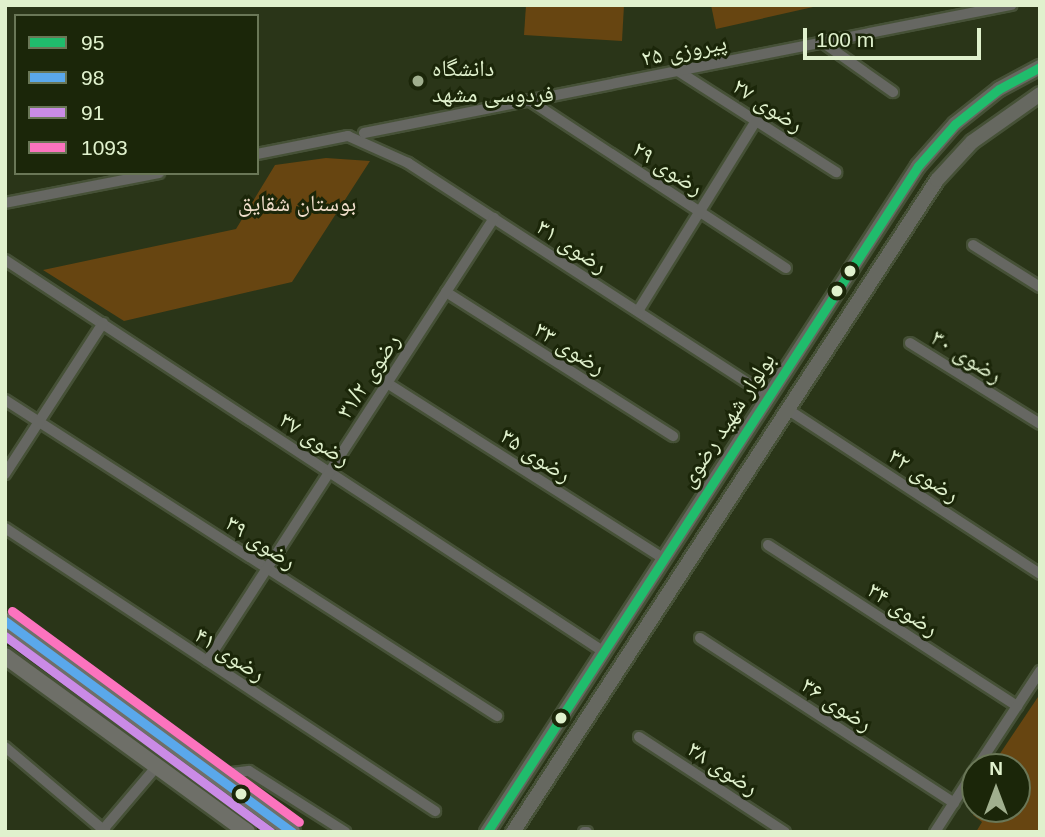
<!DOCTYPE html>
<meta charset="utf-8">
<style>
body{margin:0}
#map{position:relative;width:1045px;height:837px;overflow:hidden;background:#2a3518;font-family:Arial,"Noto Naskh Arabic",sans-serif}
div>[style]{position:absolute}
.green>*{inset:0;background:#674511}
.roads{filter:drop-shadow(2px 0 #465137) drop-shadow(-2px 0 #465137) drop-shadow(0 2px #465137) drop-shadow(0 -2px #465137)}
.street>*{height:10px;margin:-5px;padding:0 5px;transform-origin:5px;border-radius:5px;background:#666762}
.secondary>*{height:14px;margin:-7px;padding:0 7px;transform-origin:7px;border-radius:7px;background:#666860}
.primary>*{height:16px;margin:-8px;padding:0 8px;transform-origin:8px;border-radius:8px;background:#6e6f68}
.bus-1>*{height:9px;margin:-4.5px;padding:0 4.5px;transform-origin:4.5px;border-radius:4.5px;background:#20bc6c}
.bus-2>*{height:9px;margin:-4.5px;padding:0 4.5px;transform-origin:4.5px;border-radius:4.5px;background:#5aa8eb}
.bus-3>*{height:9px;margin:-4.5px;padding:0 4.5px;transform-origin:4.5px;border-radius:4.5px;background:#ca8be6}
.bus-4>*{height:9px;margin:-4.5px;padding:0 4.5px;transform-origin:4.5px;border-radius:4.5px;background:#fc73be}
.dots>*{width:19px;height:19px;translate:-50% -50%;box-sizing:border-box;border:4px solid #1b2609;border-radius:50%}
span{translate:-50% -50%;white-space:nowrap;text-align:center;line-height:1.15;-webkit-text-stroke:6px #1b2609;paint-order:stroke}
.street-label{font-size:23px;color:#e0f1cd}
.poi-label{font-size:23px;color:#e0f1cd}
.left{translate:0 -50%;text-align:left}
.park-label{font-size:23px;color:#f1decb}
.frame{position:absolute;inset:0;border:7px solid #e0f1cd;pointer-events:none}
.legend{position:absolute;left:14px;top:14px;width:245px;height:161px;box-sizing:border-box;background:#1b2609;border:2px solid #6a7757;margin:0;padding:9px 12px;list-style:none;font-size:21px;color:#e0f1cd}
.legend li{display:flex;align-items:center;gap:14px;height:35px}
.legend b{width:35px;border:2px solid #6a7757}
.north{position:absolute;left:961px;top:753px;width:70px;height:70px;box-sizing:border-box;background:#1b2609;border:2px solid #6a7757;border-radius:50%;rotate:0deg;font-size:19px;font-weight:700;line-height:28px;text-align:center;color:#e0f1cd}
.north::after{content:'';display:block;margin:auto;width:24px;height:32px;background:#a0af8e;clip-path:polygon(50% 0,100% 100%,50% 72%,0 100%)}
.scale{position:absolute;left:803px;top:28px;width:178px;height:32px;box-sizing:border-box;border:4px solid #e0f1cd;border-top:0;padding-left:9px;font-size:21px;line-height:24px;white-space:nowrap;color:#e0f1cd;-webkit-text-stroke:5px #1b2609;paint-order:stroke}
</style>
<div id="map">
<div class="green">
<div style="clip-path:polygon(526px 5px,624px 5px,622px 41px,524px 35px)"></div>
<div style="clip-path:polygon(711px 5px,822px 5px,716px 29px)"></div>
<div style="clip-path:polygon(326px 158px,370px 161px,292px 282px,124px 321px,43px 270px,236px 229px,275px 165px)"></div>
<div style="clip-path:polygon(1040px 694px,1040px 832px,976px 832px,982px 822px,973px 815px,977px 809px,1017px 809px,1017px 767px,991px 767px)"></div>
</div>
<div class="roads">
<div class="street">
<div style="left:822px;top:42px;width:87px;rotate:35.2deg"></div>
<div style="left:678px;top:71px;width:188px;rotate:32.6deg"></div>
<div style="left:529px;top:100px;width:307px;rotate:33.2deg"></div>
<div style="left:364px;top:133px;width:660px;rotate:-11.19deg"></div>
<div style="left:257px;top:154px;width:93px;rotate:-11.2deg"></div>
<div style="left:348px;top:136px;width:66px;rotate:24.2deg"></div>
<div style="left:408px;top:163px;width:431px;rotate:32.9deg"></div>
<div style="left:5px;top:203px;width:157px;rotate:-11deg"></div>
<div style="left:973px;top:245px;width:79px;rotate:32.1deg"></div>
<div style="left:5px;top:260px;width:716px;rotate:33.2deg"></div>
<div style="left:446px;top:292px;width:269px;rotate:32.4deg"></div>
<div style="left:638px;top:311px;width:224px;rotate:-58.2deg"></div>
<div style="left:910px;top:343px;width:153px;rotate:31.9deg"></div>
<div style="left:387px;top:383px;width:328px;rotate:32.4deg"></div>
<div style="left:5px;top:400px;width:585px;rotate:32.71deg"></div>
<div style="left:787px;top:409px;width:302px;rotate:33.1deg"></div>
<div style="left:5px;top:474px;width:180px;rotate:-57deg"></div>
<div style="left:5px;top:528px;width:515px;rotate:33.35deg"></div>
<div style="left:768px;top:545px;width:297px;rotate:32.9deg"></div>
<div style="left:700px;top:638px;width:303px;rotate:33deg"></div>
<div style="left:207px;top:661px;width:528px;rotate:-57.06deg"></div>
<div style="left:639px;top:737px;width:174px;rotate:33.1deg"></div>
<div style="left:5px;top:747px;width:132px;rotate:40.1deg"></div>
<div style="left:977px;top:767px;width:115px;rotate:-56.7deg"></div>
<div style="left:215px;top:775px;width:34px;rotate:-7deg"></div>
<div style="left:249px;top:771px;width:114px;rotate:32.4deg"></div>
<div style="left:101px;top:832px;width:87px;rotate:-49.7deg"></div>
<div style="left:584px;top:832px;width:3px"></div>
<div style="left:935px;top:832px;width:74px;rotate:-57.2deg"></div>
</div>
<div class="secondary">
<div style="left:487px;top:832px;width:793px;rotate:-57.09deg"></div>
<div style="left:918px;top:166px;width:56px;rotate:-48.6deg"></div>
<div style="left:955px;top:124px;width:56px;rotate:-38.5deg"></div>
<div style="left:999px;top:89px;width:47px;rotate:-28.2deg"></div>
<div style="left:513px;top:832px;width:778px;rotate:-56.96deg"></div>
<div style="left:937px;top:180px;width:52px;rotate:-47.4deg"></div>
<div style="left:972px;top:142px;width:83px;rotate:-35.2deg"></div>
</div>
<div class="primary">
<div style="left:5px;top:621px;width:356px;rotate:36.3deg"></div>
<div style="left:5px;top:656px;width:299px;rotate:36deg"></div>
</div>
</div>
<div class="bus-1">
<div style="left:487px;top:832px;width:793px;rotate:-57.09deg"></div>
<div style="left:918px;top:166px;width:56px;rotate:-48.6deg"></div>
<div style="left:955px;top:124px;width:56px;rotate:-38.5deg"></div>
<div style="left:999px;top:89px;width:47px;rotate:-28.2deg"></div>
</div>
<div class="bus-2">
<div style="left:5px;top:621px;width:356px;rotate:36.3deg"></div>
</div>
<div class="bus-3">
<div style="left:5px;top:636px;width:330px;rotate:36.4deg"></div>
</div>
<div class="bus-4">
<div style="left:12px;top:611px;width:356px;rotate:36.3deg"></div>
</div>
<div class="dots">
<div style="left:418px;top:81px;background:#a0af8e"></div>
<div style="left:850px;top:271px;background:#e0f1cd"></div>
<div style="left:837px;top:291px;background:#e0f1cd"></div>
<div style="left:561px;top:718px;background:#e0f1cd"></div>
<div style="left:241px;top:794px;background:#e0f1cd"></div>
</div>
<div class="street-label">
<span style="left:684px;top:50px;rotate:-11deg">پیروزی ۲۵</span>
<span style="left:768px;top:105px;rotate:33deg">رضوی ۲۷</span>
<span style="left:668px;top:168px;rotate:33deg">رضوی ۲۹</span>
<span style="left:572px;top:246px;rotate:33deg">رضوی ۳۱</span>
<span style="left:570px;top:348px;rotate:32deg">رضوی ۳۳</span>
<span style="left:967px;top:356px;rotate:32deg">رضوی ۳۰</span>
<span style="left:368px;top:376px;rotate:-57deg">رضوی ۳۱/۲</span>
<span style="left:727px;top:420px;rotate:-57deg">بولوار شهید رضوی</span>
<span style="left:315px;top:439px;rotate:33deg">رضوی ۳۷</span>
<span style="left:536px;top:455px;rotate:33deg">رضوی ۳۵</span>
<span style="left:924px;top:475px;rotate:33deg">رضوی ۳۲</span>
<span style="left:261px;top:542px;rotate:33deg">رضوی ۳۹</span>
<span style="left:903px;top:609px;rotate:33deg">رضوی ۳۴</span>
<span style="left:230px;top:654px;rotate:33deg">رضوی ۴۱</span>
<span style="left:837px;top:704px;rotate:33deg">رضوی ۳۶</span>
<span style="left:723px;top:768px;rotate:33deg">رضوی ۳۸</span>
</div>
<div class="poi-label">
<span class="left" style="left:432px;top:81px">دانشگاه<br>فردوسی مشهد</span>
</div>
<div class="park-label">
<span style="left:297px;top:203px">بوستان شقایق</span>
</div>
<div class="frame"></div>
<ul class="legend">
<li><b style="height:9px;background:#20bc6c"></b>95</li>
<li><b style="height:9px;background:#5aa8eb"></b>98</li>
<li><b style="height:9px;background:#ca8be6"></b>91</li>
<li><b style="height:9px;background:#fc73be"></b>1093</li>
</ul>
<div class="north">N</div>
<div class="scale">100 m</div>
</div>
